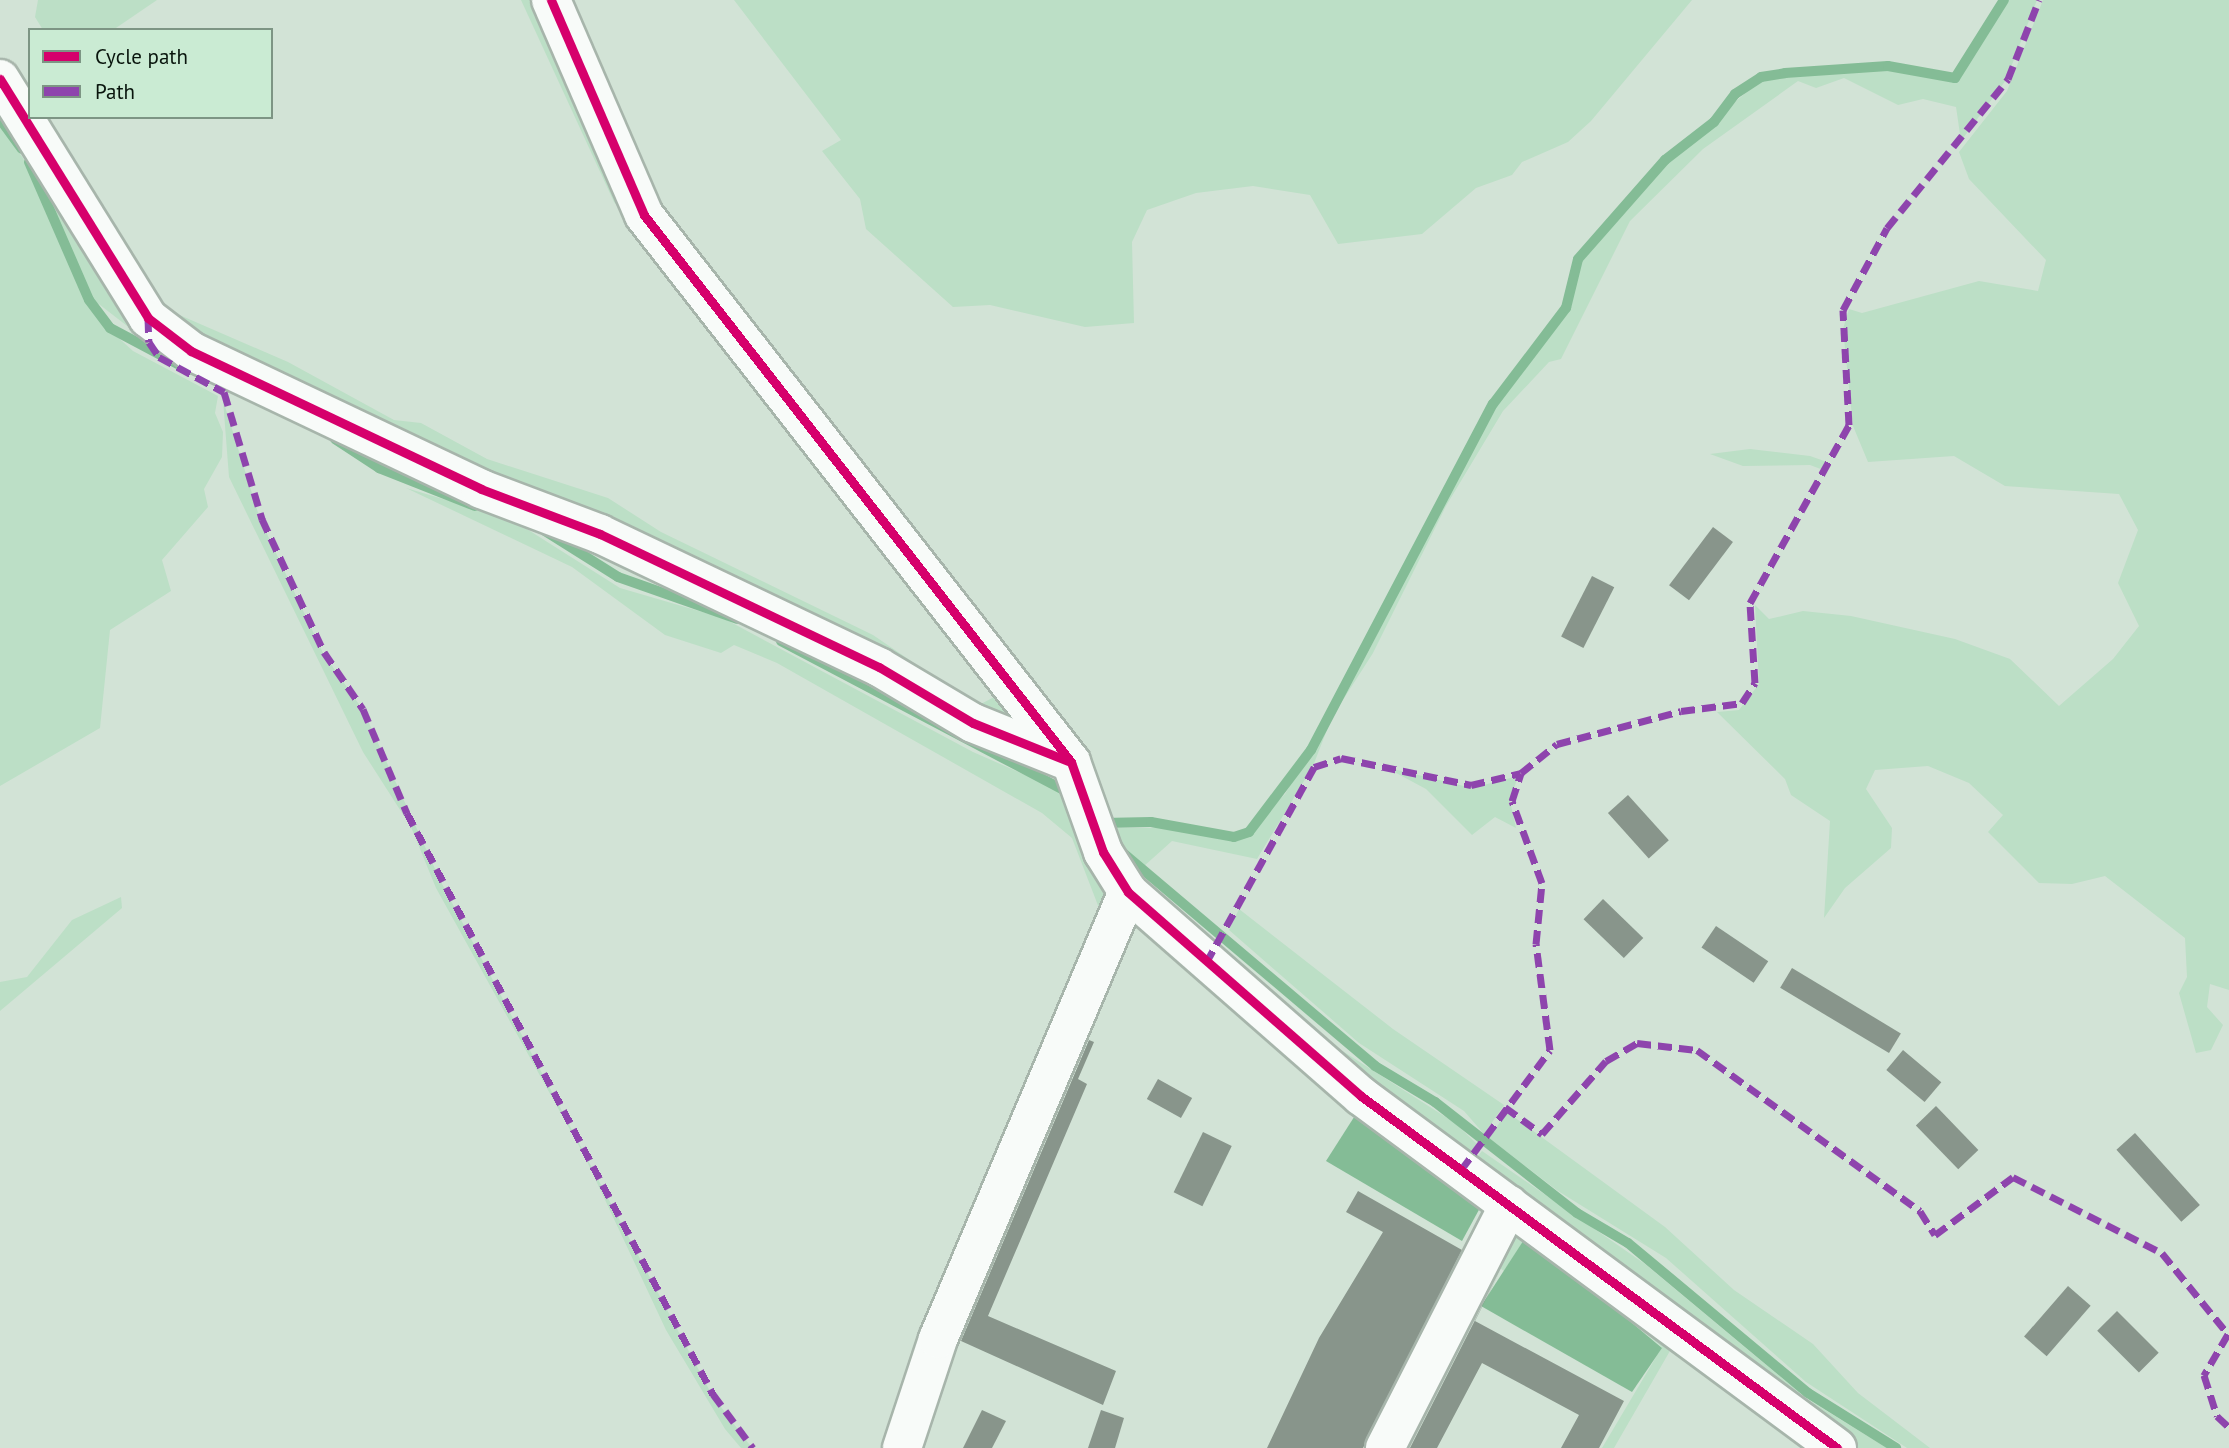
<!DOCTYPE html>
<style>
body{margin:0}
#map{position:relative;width:2229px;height:1448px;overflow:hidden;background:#d2e3d6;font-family:"PT Sans",sans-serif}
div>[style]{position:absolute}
.green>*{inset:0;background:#bcdfc6}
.water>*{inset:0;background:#84bc96}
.stream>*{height:10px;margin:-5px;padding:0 5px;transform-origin:5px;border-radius:5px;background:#84bc96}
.building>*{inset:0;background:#88958b;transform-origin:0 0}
.roads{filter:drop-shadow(2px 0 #a7b5ab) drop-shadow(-2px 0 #a7b5ab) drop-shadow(0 2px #a7b5ab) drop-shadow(0 -2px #a7b5ab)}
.minor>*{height:38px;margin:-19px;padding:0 19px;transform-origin:19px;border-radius:19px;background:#f8fbf9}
.quiet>*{height:7px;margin-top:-3.5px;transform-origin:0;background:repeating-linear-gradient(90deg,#8e44ad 0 14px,transparent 0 21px)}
.cycleway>*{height:9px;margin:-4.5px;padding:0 4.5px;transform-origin:4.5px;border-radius:4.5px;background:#d6006c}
span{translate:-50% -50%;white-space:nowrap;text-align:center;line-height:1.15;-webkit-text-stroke:7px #caebd3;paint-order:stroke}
.legend{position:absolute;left:28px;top:28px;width:245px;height:91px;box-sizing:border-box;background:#caebd3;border:2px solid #7d9584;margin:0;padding:9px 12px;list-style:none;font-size:21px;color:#09150d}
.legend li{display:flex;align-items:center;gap:14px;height:35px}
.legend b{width:35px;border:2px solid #7d9584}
</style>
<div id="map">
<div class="green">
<div style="clip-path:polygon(38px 0,157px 0,113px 30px,43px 30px,35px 17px)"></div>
<div style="clip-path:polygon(521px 0,538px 0,655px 252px,614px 202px)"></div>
<div style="clip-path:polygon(734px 0,1692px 0,1591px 121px,1568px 142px,1522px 162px,1512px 175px,1476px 188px,1422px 234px,1338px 244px,1310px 195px,1253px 186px,1196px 193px,1147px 210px,1132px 242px,1134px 323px,1085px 327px,990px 305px,953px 307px,866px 229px,860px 199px,822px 151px,841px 140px)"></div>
<div style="clip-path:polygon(2006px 0,2037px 0,2006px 80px,1961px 141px,1956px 107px,1923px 99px,1898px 105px,1844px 78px,1816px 88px,1798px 81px,1703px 149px,1630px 221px,1561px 359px,1549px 362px,1503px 411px,1446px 506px,1373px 653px,1332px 717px,1313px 766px,1257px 859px,1172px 841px,1143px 867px,1122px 846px,1113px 828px,1174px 828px,1238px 841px,1285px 794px,1366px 656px,1495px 403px,1568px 309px,1580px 259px,1666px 161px,1763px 78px,1888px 69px,1956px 79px)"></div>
<div style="clip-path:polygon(2043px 0,2229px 0,2229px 990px,2210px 984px,2207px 1007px,2223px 1025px,2211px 1050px,2196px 1053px,2179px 993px,2187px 977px,2185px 938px,2105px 876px,2072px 884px,2039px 883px,1988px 832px,2003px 815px,1969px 783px,1928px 766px,1875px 770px,1866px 789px,1892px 828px,1891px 848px,1845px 888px,1824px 918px,1830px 821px,1791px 795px,1785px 779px,1717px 712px,1739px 710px,1759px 684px,1755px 605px,1769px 619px,1803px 611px,1851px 616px,1955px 639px,2010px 659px,2059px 706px,2113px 659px,2139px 626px,2118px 583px,2138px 530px,2119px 494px,2005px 486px,1954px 456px,1868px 462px,1853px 426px,1843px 329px,1849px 309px,1862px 313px,1979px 281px,2038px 291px,2046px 260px,1969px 179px,1959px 152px,2007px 91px)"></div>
<div style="clip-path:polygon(35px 117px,44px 117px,89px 183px,161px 307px,288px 362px,394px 420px,421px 423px,487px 459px,608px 498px,661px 532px,873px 635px,977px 706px,1000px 694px,1011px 709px,1006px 719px,993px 723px,887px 662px,677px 566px,583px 514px,497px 488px,175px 332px,155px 316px)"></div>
<div style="clip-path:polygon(0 125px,23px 158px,101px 322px,133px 351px,218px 396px,215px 413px,223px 432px,222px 457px,204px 489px,208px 507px,162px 560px,171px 591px,110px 630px,100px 728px,0 786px)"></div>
<div style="clip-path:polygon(43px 183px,145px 321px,144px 339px,91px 298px)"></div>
<div style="clip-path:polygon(223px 400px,260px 519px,323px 653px,363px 710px,441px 882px,712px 1395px,752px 1448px,741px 1448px,725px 1429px,666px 1330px,584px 1155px,436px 888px,411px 827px,363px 752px,229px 477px)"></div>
<div style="clip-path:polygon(1750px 449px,1810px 456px,1830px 463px,1826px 471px,1810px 465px,1743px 466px,1710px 454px)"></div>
<div style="clip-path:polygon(406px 488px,511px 519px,620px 588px,723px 618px,973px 752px,1055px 788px,1073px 803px,1110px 884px,1104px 921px,1072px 838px,1042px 813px,777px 663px,734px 645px,721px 653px,665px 635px,572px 567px)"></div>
<div style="clip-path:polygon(1385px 767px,1472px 788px,1518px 776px,1510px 801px,1516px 828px,1495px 817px,1472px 835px,1426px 789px)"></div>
<div style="clip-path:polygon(121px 897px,122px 908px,0 1011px,0 982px,27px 977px,72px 920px)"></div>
<div style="clip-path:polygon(1239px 909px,1393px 1029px,1504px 1105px,1484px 1134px,1464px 1111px,1359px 1043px,1229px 930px)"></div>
<div style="clip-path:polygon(1221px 945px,1330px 1043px,1455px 1123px,1477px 1144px,1463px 1162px,1212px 957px)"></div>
<div style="clip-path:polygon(1507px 1112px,1665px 1227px,1734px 1290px,1813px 1344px,1858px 1393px,1930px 1448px,1907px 1448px,1806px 1382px,1666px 1258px,1558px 1191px,1489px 1138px)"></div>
<div style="clip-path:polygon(1482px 1151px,1645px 1264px,1807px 1399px,1887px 1448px,1845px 1448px,1469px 1167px)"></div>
<div style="clip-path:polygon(1519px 1226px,1678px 1337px,1614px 1448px,1602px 1448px,1662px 1347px,1527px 1235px,1504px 1271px,1497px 1266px)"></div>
</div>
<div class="water">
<div style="clip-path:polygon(1356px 1114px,1481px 1206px,1462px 1241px,1326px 1161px)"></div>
<div style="clip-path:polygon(1527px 1235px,1662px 1348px,1632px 1392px,1481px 1306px)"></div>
</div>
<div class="stream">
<div style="left:0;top:119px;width:37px;rotate:54deg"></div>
<div style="left:29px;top:162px;width:150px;rotate:66.5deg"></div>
<div style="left:89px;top:300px;width:35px;rotate:53deg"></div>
<div style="left:110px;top:328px;width:89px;rotate:28deg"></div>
<div style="left:335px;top:439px;width:53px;rotate:33.4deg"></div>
<div style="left:379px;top:468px;width:103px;rotate:21.6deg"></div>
<div style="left:545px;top:531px;width:86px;rotate:32.2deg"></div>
<div style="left:618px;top:577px;width:126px;rotate:19.4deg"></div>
<div style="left:781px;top:641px;width:324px;rotate:27.8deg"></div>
<div style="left:1103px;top:823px;width:48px;rotate:-1.2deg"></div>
<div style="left:1151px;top:822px;width:84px;rotate:10.2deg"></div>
<div style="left:1234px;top:837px;width:16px;rotate:-18deg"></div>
<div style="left:1249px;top:832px;width:103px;rotate:-52.9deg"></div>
<div style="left:1311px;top:750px;width:391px;rotate:-62.3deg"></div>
<div style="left:1493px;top:404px;width:121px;rotate:-52.8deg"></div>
<div style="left:1566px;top:308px;width:50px;rotate:-76.2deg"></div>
<div style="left:1578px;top:259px;width:132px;rotate:-48.7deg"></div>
<div style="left:1665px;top:160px;width:62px;rotate:-37.8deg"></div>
<div style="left:1714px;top:122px;width:35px;rotate:-53deg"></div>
<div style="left:1735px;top:94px;width:31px;rotate:-33deg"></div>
<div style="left:1761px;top:77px;width:24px;rotate:-9deg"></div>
<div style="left:1785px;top:73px;width:103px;rotate:-3.9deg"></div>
<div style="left:1888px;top:66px;width:68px;rotate:10.2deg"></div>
<div style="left:1955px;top:78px;width:92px;rotate:-57.9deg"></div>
<div style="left:1122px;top:852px;width:331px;rotate:40.2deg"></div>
<div style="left:1375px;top:1066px;width:70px;rotate:31deg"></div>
<div style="left:1435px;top:1102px;width:180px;rotate:38deg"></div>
<div style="left:1577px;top:1213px;width:59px;rotate:30.5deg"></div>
<div style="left:1628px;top:1243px;width:234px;rotate:39.8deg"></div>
<div style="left:1808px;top:1393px;width:104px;rotate:32deg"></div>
</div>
<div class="building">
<div style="left:1713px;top:527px;width:25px;height:73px;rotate:37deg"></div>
<div style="left:1592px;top:576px;width:25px;height:68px;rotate:27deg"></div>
<div style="left:1628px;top:795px;width:61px;height:27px;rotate:48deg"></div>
<div style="left:1603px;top:899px;width:56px;height:28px;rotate:44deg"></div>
<div style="left:1716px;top:926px;width:63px;height:26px;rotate:34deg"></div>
<div style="left:1792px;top:968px;width:127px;height:23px;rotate:31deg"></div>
<div style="clip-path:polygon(1089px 1040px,1094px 1042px,1078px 1079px,1087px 1084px,988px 1316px,1116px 1371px,1103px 1405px,961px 1341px)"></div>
<div style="left:1903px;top:1050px;width:50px;height:26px;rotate:40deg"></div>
<div style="left:1158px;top:1079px;width:39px;height:23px;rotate:29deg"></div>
<div style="left:1936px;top:1106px;width:61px;height:28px;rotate:46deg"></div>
<div style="left:1203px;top:1132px;width:32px;height:67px;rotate:26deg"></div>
<div style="left:2135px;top:1133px;width:97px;height:25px;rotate:48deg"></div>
<div style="clip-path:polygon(1358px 1191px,1462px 1250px,1363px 1448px,1267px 1448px,1319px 1338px,1383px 1232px,1346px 1212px)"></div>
<div style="clip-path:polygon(1500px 1271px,1475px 1321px,1624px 1401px,1599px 1448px,1561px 1448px,1579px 1415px,1482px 1363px,1437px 1448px,1410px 1448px)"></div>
<div style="left:2068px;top:1286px;width:30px;height:67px;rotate:41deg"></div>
<div style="left:2117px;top:1311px;width:59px;height:28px;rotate:45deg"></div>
<div style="clip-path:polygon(982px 1410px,1006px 1421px,992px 1448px,963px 1448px)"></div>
<div style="clip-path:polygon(1101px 1410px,1124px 1418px,1115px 1448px,1088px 1448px)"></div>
</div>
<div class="roads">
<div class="minor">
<div style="left:551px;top:0;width:234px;rotate:66.6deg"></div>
<div style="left:644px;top:215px;width:694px;rotate:52.02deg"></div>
<div style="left:1071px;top:762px;width:96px;rotate:70.4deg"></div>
<div style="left:1103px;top:852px;width:47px;rotate:58deg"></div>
<div style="left:1128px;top:892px;width:310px;rotate:41.2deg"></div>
<div style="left:1361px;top:1096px;width:592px;rotate:36.48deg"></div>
<div style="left:0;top:79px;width:281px;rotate:58.2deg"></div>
<div style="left:148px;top:318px;width:54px;rotate:37.5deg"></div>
<div style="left:191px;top:351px;width:321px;rotate:25.4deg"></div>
<div style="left:481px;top:489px;width:127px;rotate:20.7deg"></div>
<div style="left:600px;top:534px;width:309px;rotate:25.5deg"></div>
<div style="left:879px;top:667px;width:109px;rotate:30.8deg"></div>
<div style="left:973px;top:723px;width:105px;rotate:21.9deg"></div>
<div style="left:902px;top:1448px;width:115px;rotate:-71.7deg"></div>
<div style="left:938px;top:1339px;width:486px;rotate:-67deg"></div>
<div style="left:1385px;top:1448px;width:273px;rotate:-63deg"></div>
</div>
</div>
<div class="quiet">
<div style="left:148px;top:318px;width:24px;rotate:88deg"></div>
<div style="left:149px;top:342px;width:18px;rotate:56deg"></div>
<div style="left:159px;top:357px;width:74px;rotate:28.3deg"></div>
<div style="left:224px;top:392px;width:133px;rotate:73.3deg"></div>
<div style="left:262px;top:519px;width:147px;rotate:65deg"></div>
<div style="left:324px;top:652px;width:69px;rotate:55.6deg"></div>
<div style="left:363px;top:709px;width:113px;rotate:67.1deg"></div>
<div style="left:407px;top:813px;width:657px;rotate:62.23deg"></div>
<div style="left:713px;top:1394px;width:67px;rotate:53.5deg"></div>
<div style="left:1206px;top:963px;width:224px;rotate:-61.1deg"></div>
<div style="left:1314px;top:767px;width:28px;rotate:-18deg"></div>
<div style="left:1341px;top:758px;width:133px;rotate:11.7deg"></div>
<div style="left:1471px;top:785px;width:51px;rotate:-13.5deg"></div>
<div style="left:1505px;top:1107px;width:46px;rotate:36.1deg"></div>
<div style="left:1542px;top:1134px;width:97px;rotate:-48.8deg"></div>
<div style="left:1606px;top:1061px;width:36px;rotate:-30deg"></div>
<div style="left:1637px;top:1043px;width:60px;rotate:6.7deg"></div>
<div style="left:1697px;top:1050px;width:275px;rotate:35.8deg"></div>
<div style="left:1920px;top:1211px;width:28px;rotate:58deg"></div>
<div style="left:1935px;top:1235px;width:97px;rotate:-36.6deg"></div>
<div style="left:2013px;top:1177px;width:167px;rotate:27deg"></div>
<div style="left:2162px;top:1253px;width:104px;rotate:50.8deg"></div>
<div style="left:2228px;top:1334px;width:48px;rotate:120.3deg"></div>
<div style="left:2204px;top:1375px;width:43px;rotate:72.4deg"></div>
<div style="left:2217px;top:1416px;width:16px;rotate:43deg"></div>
<div style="left:1461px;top:1170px;width:149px;rotate:-53.4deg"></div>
<div style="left:1550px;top:1050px;width:107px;rotate:-97.5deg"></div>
<div style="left:1536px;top:944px;width:61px;rotate:-84.4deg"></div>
<div style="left:1542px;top:883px;width:87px;rotate:-110.1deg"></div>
<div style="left:1512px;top:801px;width:29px;rotate:-72deg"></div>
<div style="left:1521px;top:773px;width:46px;rotate:-38.9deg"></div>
<div style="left:1557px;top:744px;width:128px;rotate:-14.9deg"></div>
<div style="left:1681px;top:711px;width:62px;rotate:-7.5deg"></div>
<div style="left:1742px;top:703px;width:24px;rotate:-57deg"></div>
<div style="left:1755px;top:683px;width:80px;rotate:-93.6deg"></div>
<div style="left:1750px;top:603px;width:204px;rotate:-60.9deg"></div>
<div style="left:1849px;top:425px;width:115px;rotate:-93deg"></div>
<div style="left:1843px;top:310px;width:93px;rotate:-61.8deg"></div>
<div style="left:1887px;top:228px;width:192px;rotate:-50.9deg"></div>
<div style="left:2008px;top:79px;width:85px;rotate:-68.6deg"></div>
</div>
<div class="cycleway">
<div style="left:551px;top:0;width:234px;rotate:66.6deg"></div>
<div style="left:644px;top:215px;width:694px;rotate:52.02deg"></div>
<div style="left:1071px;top:762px;width:96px;rotate:70.4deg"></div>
<div style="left:1103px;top:852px;width:47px;rotate:58deg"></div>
<div style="left:1128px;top:892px;width:310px;rotate:41.2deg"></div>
<div style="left:1361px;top:1096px;width:592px;rotate:36.48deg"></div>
<div style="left:0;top:79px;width:281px;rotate:58.2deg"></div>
<div style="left:148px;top:318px;width:54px;rotate:37.5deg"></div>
<div style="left:191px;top:351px;width:321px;rotate:25.4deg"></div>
<div style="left:481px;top:489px;width:127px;rotate:20.7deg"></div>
<div style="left:600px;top:534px;width:309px;rotate:25.5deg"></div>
<div style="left:879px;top:667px;width:109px;rotate:30.8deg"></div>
<div style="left:973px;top:723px;width:102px;rotate:21.8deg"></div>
</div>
<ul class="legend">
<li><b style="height:9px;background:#d6006c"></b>Cycle path</li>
<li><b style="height:9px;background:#8e44ad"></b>Path</li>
</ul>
</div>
